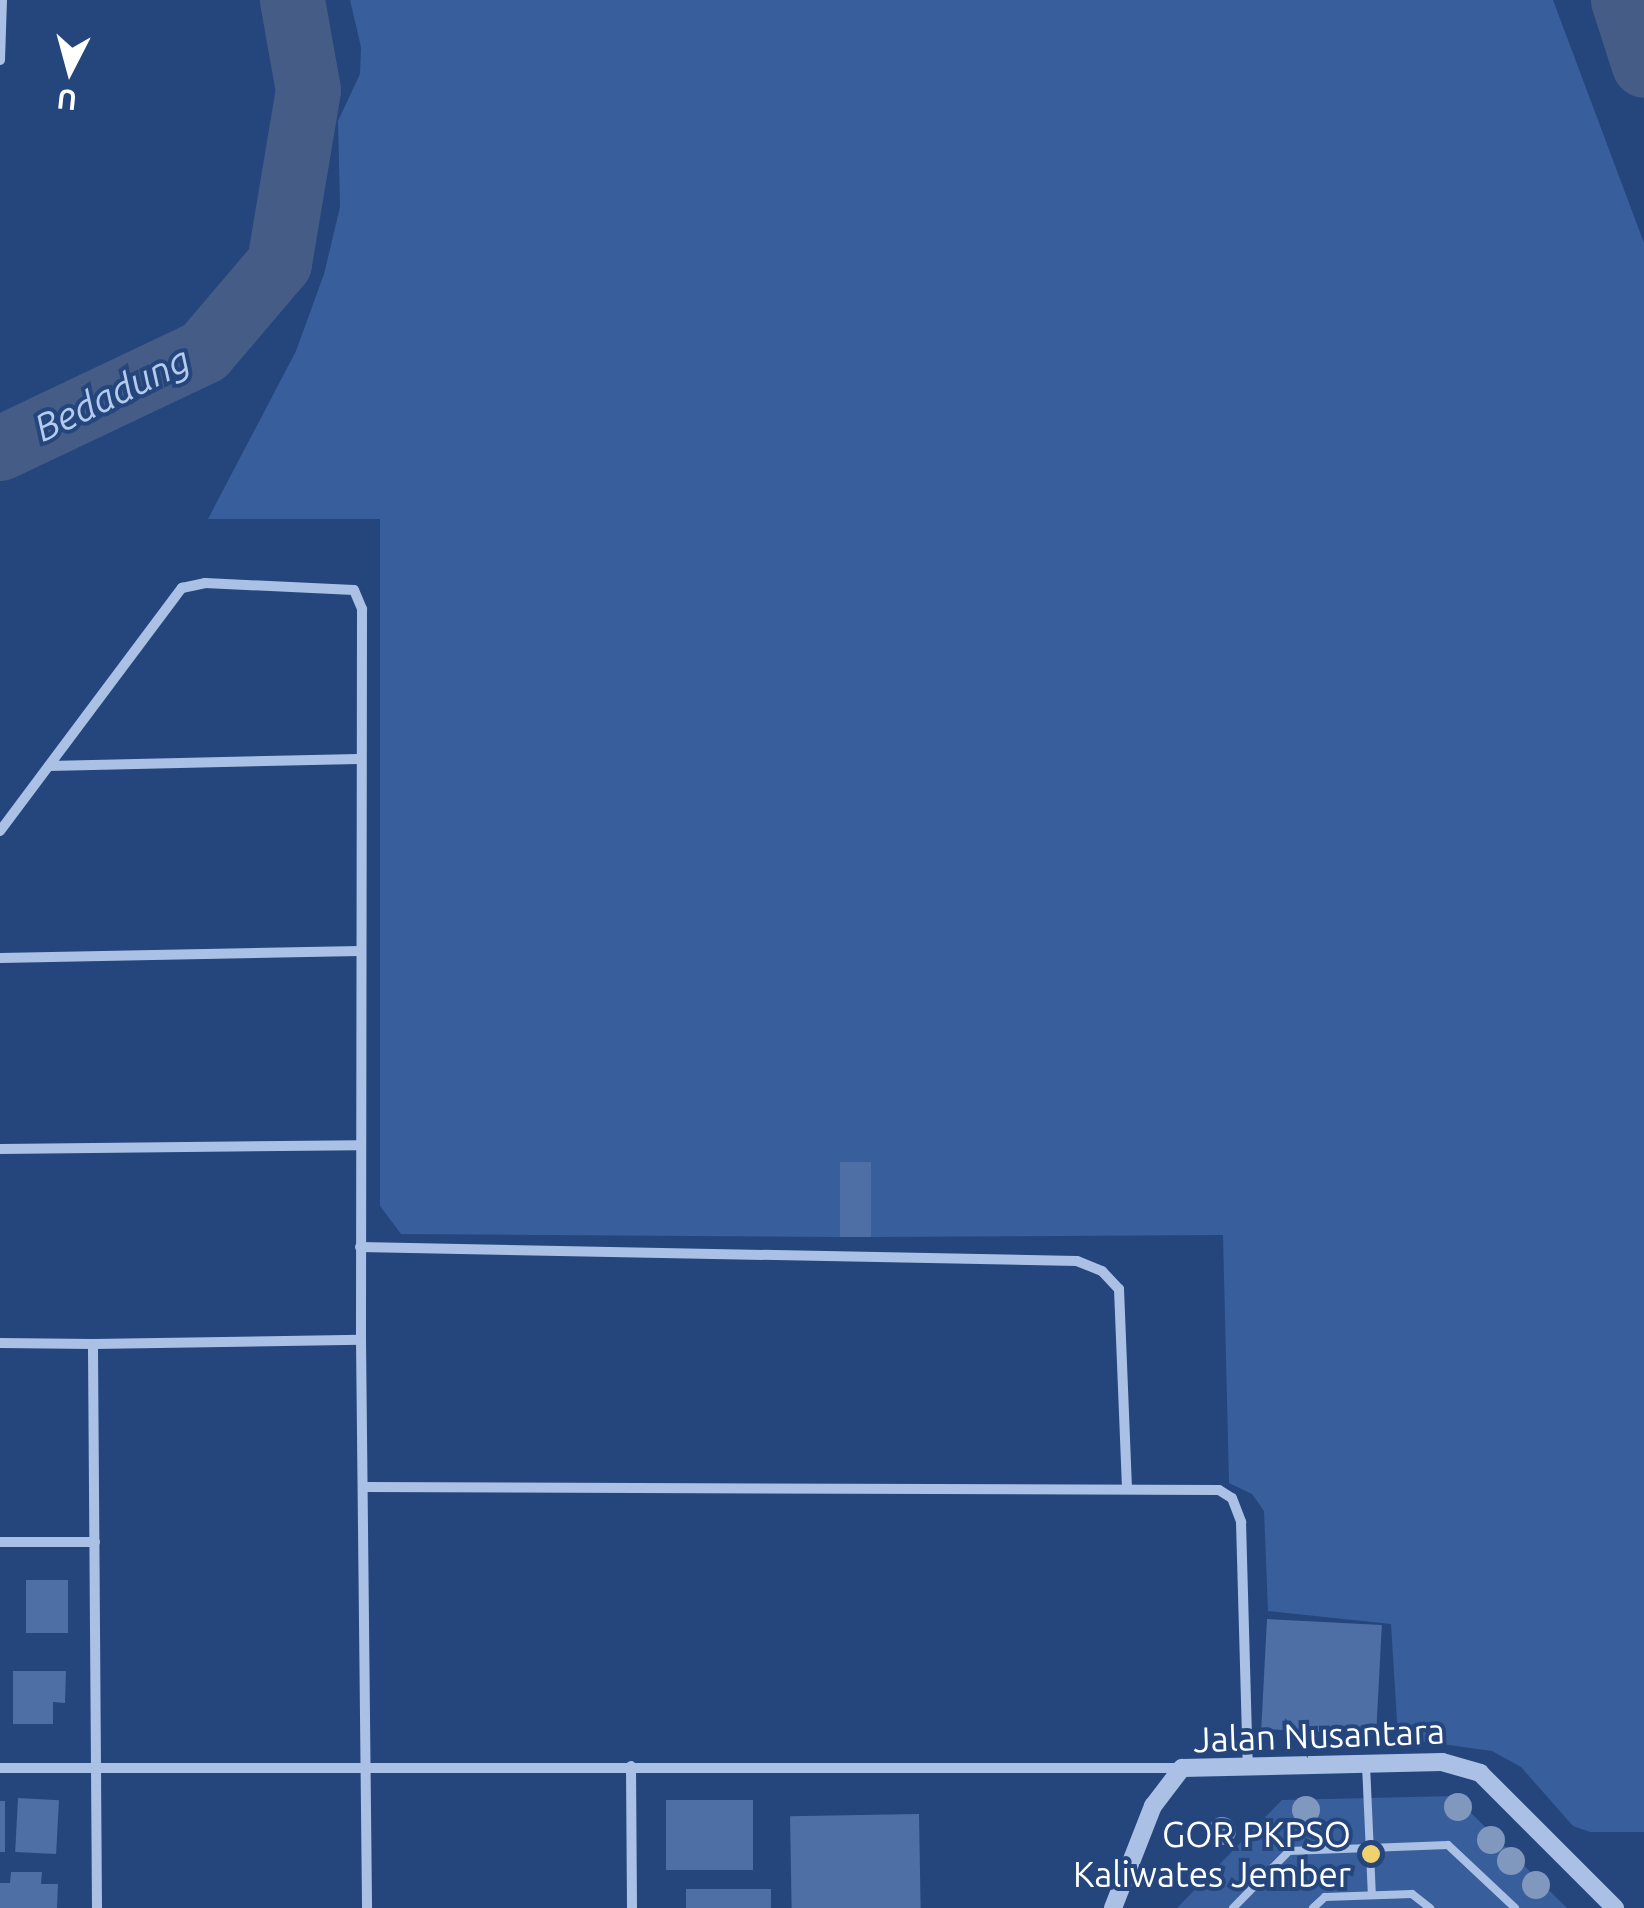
<!DOCTYPE html>
<style>
body{margin:0}
#map{position:relative;width:1644px;height:1908px;overflow:hidden;background:#25457d;font-family:Ubuntu,sans-serif}
div>[style]{position:absolute}
.green>*{inset:0;background:#385e9b}
.river>*{height:65px;margin:-32.5px;padding:0 32.5px;transform-origin:32.5px;border-radius:32.5px;background:#455d86}
.building>*{inset:0;background:#4d6fa6;transform-origin:0 0}
.service>*{height:8px;margin:-4px;padding:0 4px;transform-origin:4px;border-radius:4px;background:#aac1e5}
.minor>*{height:10px;margin:-5px;padding:0 5px;transform-origin:5px;border-radius:5px;background:#aac1e5}
.tertiary>*{height:18px;margin:-9px;padding:0 9px;transform-origin:9px;border-radius:9px;background:#aac1e5}
.trees>*{width:28px;height:28px;margin:-14px;border-radius:50%;background:#8198be}
.dots>*{width:28px;height:28px;translate:-50% -50%;box-sizing:border-box;border:5px solid #25457d;border-radius:50%}
span{translate:-50% -50%;white-space:nowrap;text-align:center;line-height:1.15;-webkit-text-stroke:8px #25457d;paint-order:stroke}
.street-label{font-size:35px;color:#fff}
.poi-label{font-size:35px;color:#fff}
.right{translate:-100% -50%;text-align:right}
.water-label{font-size:38px;color:#b5cbed;font-style:italic}
.north{position:absolute;left:20px;top:20px;width:100px;height:100px;-webkit-text-stroke:8px #25457d;paint-order:stroke;rotate:186deg;font-size:28px;font-weight:700;line-height:40px;text-align:center;color:#fff}
.north::after{content:'';display:block;margin:auto;width:35px;height:45px;background:#fff;clip-path:polygon(50% 0,100% 100%,50% 72%,0 100%)}
</style>
<div id="map">
<div class="green">
<div style="clip-path:polygon(350px 0,1553px 0,1644px 243px,1644px 1832px,1590px 1832px,1573px 1826px,1521px 1767px,1492px 1751px,1398px 1738px,1391px 1624px,1268px 1611px,1264px 1511px,1252px 1494px,1229px 1483px,1223px 1235px,871px 1237px,871px 1163px,840px 1163px,840px 1237px,401px 1234px,380px 1206px,380px 519px,208px 519px,296px 351px,324px 274px,340px 207px,338px 121px,360px 74px,361px 47px)"></div>
<div style="clip-path:polygon(1454px 1796px,1567px 1908px,1177px 1908px,1282px 1800px)"></div>
</div>
<div class="river">
<div style="left:1623px;top:0;width:68px;rotate:72.1deg"></div>
<div style="left:0;top:448px;width:226px;rotate:-25.4deg"></div>
<div style="left:204px;top:351px;width:116px;rotate:-49.6deg"></div>
<div style="left:279px;top:263px;width:175px;rotate:-80.5deg"></div>
<div style="left:308px;top:90px;width:91px;rotate:-100.1deg"></div>
</div>
<div class="building">
<div style="left:871px;top:1162px;width:75px;height:31px;rotate:90deg"></div>
<div style="left:26px;top:1580px;width:42px;height:53px"></div>
<div style="left:1267px;top:1619px;width:115px;height:110px;rotate:3deg"></div>
<div style="clip-path:polygon(13px 1671px,66px 1671px,65px 1703px,53px 1702px,53px 1724px,13px 1724px)"></div>
<div style="left:18px;top:1798px;width:41px;height:54px;rotate:3deg"></div>
<div style="left:666px;top:1800px;width:87px;height:70px"></div>
<div style="left:0;top:1801px;width:5px;height:51px"></div>
<div style="left:919px;top:1814px;width:94px;height:129px;rotate:89deg"></div>
<div style="clip-path:polygon(11px 1872px,42px 1872px,41px 1884px,58px 1884px,57px 1908px,0 1908px,0 1883px,10px 1883px)"></div>
<div style="left:686px;top:1889px;width:85px;height:19px"></div>
</div>
<div class="service">
<div style="left:1366px;top:1765px;width:130px;rotate:87.4deg"></div>
<div style="left:1233px;top:1908px;width:80px;rotate:-45.5deg"></div>
<div style="left:1289px;top:1851px;width:159px;rotate:-2.2deg"></div>
<div style="left:1448px;top:1845px;width:92px;rotate:43.2deg"></div>
<div style="left:1313px;top:1908px;width:16px;rotate:-43deg"></div>
<div style="left:1325px;top:1897px;width:87px;rotate:-2deg"></div>
<div style="left:1412px;top:1894px;width:23px;rotate:38deg"></div>
</div>
<div class="minor">
<div style="left:0;top:60px;width:60px;rotate:-88.1deg"></div>
<div style="left:49px;top:766px;width:309px;rotate:-1.3deg"></div>
<div style="left:0;top:831px;width:304px;rotate:-53.2deg"></div>
<div style="left:182px;top:588px;width:24px;rotate:-12deg"></div>
<div style="left:205px;top:583px;width:149px;rotate:2.7deg"></div>
<div style="left:354px;top:590px;width:21px;rotate:67deg"></div>
<div style="left:362px;top:609px;width:731px;rotate:90.08deg"></div>
<div style="left:0;top:958px;width:360px;rotate:-1.1deg"></div>
<div style="left:0;top:1149px;width:359px;rotate:-0.6deg"></div>
<div style="left:360px;top:1247px;width:717px;rotate:1.12deg"></div>
<div style="left:1077px;top:1261px;width:27px;rotate:22deg"></div>
<div style="left:1102px;top:1271px;width:25px;rotate:47deg"></div>
<div style="left:1119px;top:1289px;width:199px;rotate:87.7deg"></div>
<div style="left:0;top:1343px;width:93px;rotate:0.6deg"></div>
<div style="left:364px;top:1487px;width:855px;rotate:0.2deg"></div>
<div style="left:1219px;top:1490px;width:15px;rotate:32deg"></div>
<div style="left:1232px;top:1498px;width:26px;rotate:69deg"></div>
<div style="left:1241px;top:1522px;width:244px;rotate:88.4deg"></div>
<div style="left:0;top:1542px;width:95px"></div>
<div style="left:631px;top:1766px;width:142px;rotate:89.6deg"></div>
<div style="left:0;top:1768px;width:1182px"></div>
<div style="left:97px;top:1908px;width:564px;rotate:-90.41deg"></div>
<div style="left:93px;top:1344px;width:268px;rotate:-0.9deg"></div>
<div style="left:361px;top:1340px;width:568px;rotate:89.39deg"></div>
</div>
<div class="tertiary">
<div style="left:1113px;top:1908px;width:110px;rotate:-68.6deg"></div>
<div style="left:1153px;top:1806px;width:48px;rotate:-52.7deg"></div>
<div style="left:1182px;top:1768px;width:260px;rotate:-1.3deg"></div>
<div style="left:1442px;top:1762px;width:40px;rotate:16deg"></div>
<div style="left:1480px;top:1773px;width:191px;rotate:45deg"></div>
</div>
<div class="trees">
<div style="left:1458px;top:1807px"></div>
<div style="left:1306px;top:1810px"></div>
<div style="left:1222px;top:1831px"></div>
<div style="left:1491px;top:1840px"></div>
<div style="left:1511px;top:1861px"></div>
<div style="left:1536px;top:1885px"></div>
</div>
<div class="dots">
<div style="left:1371px;top:1854px;background:#efd26e"></div>
</div>
<div class="street-label">
<span style="left:1319px;top:1735px;rotate:-2deg">Jalan Nusantara</span>
</div>
<div class="poi-label">
<span class="right" style="left:1351px;top:1854px">GOR PKPSO<br>Kaliwates Jember</span>
</div>
<div class="water-label">
<span style="left:112px;top:394px;rotate:-26deg">Bedadung</span>
</div>
<div class="north">U</div>
</div>
